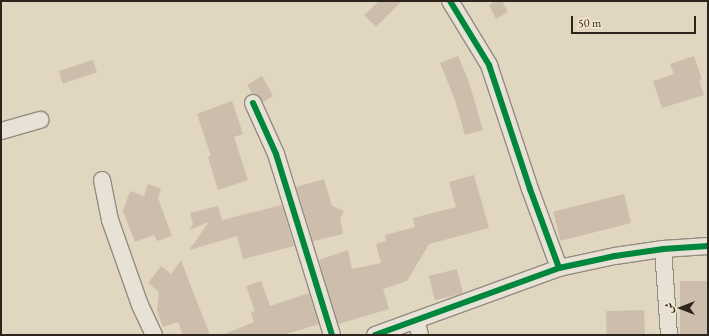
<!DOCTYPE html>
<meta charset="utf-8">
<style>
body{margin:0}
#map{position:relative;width:709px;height:336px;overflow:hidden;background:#e1d6c0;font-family:"EB Garamond",Amiri,serif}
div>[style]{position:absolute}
.building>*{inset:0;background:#ccbdac;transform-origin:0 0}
.roads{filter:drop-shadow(1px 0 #938c7f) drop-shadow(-1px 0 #938c7f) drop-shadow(0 1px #938c7f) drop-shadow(0 -1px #938c7f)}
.street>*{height:16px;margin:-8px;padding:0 8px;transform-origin:8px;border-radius:8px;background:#e7e1d6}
.cycleway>*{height:6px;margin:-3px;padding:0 3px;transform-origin:3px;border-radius:3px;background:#00873e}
span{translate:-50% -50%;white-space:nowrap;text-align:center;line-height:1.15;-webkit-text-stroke:3.5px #f4e7ce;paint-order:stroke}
.frame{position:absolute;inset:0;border:2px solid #2d241b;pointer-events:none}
.north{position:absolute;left:661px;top:288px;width:40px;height:40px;-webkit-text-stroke:3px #f4e7ce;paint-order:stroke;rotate:270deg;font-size:11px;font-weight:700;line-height:16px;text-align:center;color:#2d241b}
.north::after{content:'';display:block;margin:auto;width:14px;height:18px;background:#2d241b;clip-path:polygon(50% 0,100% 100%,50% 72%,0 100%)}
.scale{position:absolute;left:571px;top:16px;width:125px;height:18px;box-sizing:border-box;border:2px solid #2d241b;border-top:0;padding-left:5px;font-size:12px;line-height:14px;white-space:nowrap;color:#2d241b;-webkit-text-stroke:3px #f4e7ce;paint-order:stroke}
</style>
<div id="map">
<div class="building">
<div style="clip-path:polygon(379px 1px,402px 1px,376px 27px,364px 15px)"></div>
<div style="clip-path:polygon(496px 1px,502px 1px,508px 12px,496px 19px,489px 5px)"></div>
<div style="clip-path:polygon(458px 56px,469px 82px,483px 130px,465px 135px,455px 100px,440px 63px)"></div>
<div style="clip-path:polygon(694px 56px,702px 79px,699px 80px,704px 95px,662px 108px,653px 81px,674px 74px,670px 64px)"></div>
<div style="left:93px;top:60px;width:13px;height:36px;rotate:72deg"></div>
<div style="clip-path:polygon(262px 76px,273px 96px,263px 102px,259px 96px,252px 94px,247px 85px)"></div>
<div style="clip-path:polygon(232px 101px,243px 134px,234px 137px,248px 180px,218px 190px,208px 157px,211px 156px,197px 114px)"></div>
<div style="clip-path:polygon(474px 175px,489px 228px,429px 244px,407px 281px,383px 289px,389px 309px,338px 324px,319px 260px,348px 250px,352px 269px,381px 263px,376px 244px,386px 241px,385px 235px,415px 227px,413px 218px,456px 207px,449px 182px)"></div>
<div style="clip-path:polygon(324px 179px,332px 206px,344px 211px,340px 218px,343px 234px,313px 241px,296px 187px)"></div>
<div style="clip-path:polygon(148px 184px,161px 189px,158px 198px,172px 236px,157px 241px,154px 235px,135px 242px,123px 211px,130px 191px,144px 196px)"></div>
<div style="left:624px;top:194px;width:30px;height:73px;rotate:76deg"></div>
<div style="clip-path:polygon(282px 205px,294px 246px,243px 259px,237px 236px,189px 250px,209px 222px,189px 230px,193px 224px,190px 213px,218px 206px,222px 220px)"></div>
<div style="clip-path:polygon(181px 260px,187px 276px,210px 335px,183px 335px,178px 322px,163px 327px,157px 310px,159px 292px,148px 283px,161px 266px,171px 274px)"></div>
<div style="left:457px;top:269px;width:25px;height:29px;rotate:76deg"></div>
<div style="clip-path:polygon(261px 281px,270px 306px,309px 293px,319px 324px,283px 335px,222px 335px,254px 322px,251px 312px,255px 311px,246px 286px)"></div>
<div style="left:680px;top:281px;width:28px;height:54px"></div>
<div style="left:644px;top:310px;width:25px;height:38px;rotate:88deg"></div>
</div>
<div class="roads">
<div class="street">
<div style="left:450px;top:1px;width:75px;rotate:58.6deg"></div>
<div style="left:489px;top:65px;width:131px;rotate:71.7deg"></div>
<div style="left:530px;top:189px;width:84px;rotate:69.8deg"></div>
<div style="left:253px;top:103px;width:56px;rotate:65.7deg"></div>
<div style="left:276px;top:154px;width:189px;rotate:72.8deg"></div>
<div style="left:1px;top:131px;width:41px;rotate:-15.8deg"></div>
<div style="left:102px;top:180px;width:41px;rotate:78.7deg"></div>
<div style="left:110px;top:220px;width:90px;rotate:70.6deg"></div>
<div style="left:140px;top:305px;width:33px;rotate:65deg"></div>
<div style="left:663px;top:249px;width:86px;rotate:86deg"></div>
<div style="left:416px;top:320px;width:16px;rotate:75deg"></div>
<div style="left:375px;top:335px;width:196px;rotate:-20deg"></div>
<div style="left:559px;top:268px;width:57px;rotate:-12.1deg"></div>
<div style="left:615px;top:256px;width:49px;rotate:-8.3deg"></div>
<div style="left:663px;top:249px;width:45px;rotate:-3.8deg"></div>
</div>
</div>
<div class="cycleway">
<div style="left:450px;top:1px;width:75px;rotate:58.6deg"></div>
<div style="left:489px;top:65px;width:131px;rotate:71.7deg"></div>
<div style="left:530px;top:189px;width:84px;rotate:69.8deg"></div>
<div style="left:253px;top:103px;width:56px;rotate:65.7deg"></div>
<div style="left:276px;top:154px;width:189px;rotate:72.8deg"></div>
<div style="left:375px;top:335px;width:196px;rotate:-20deg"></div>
<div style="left:559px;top:268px;width:57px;rotate:-12.1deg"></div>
<div style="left:615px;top:256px;width:49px;rotate:-8.3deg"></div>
<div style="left:663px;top:249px;width:45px;rotate:-3.8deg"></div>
</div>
<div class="frame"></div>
<div class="north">ش</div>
<div class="scale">50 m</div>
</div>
